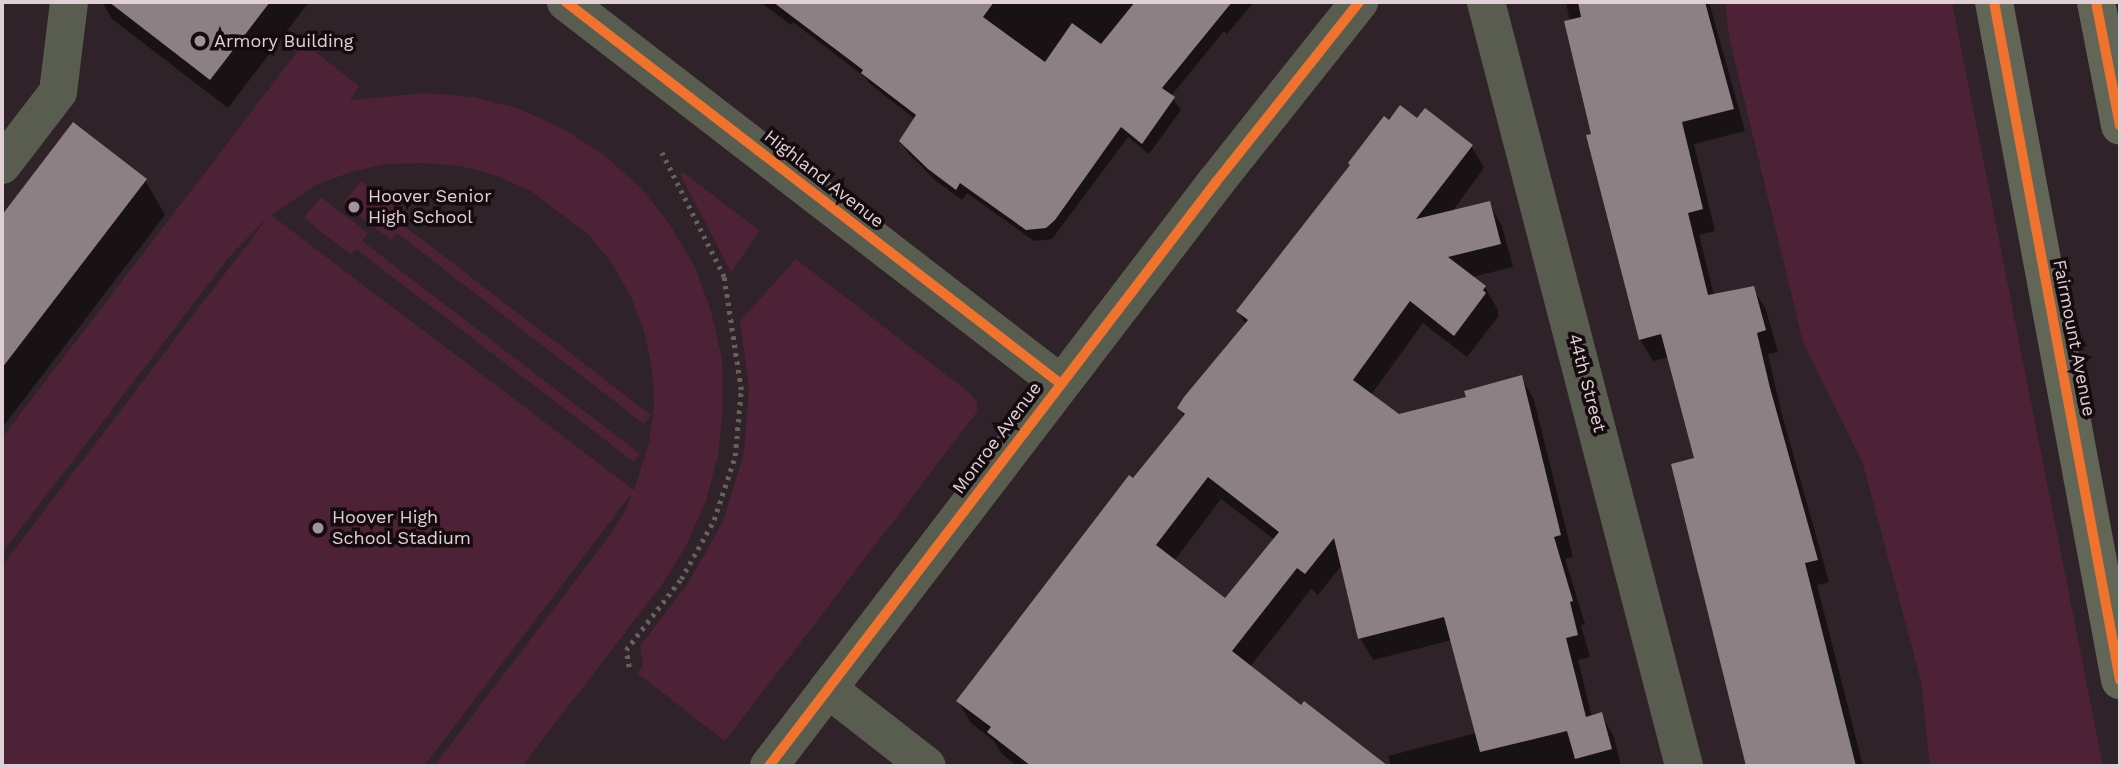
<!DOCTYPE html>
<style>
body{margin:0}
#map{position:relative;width:2122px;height:768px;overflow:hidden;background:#2f2228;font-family:"Work Sans",sans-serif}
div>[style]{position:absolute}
.green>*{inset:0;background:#4d2236}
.shadow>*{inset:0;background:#0007}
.building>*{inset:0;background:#8c8085}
.path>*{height:4.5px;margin-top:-2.25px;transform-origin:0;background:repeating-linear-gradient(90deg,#63635c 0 3.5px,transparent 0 8.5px)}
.minor>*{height:38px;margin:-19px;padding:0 19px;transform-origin:19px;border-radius:19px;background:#595d4f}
.major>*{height:38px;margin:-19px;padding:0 19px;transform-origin:19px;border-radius:19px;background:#626656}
.cycleway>*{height:10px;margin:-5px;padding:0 5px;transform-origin:5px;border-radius:5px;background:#ef722f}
.dots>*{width:19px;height:19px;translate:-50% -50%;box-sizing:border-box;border:4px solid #150b0f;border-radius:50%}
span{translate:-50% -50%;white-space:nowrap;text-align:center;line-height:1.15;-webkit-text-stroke:7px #150b0f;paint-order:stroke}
.poi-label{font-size:18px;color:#e0d0d5}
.left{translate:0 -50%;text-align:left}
.street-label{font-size:18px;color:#e0d0d5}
.frame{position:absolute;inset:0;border:4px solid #e0d0d5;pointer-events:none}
</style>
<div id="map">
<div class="green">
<div style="clip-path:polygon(1725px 2px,1952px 2px,2103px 766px,1930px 766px,1921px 681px,1863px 464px,1803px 342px,1729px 37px)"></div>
<div style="clip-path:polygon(evenodd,304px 43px,359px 86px,350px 100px,426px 93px,474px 97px,520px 109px,565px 130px,604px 155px,641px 188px,670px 225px,695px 267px,711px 311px,722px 359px,723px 406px,718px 455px,706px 501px,686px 546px,661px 586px,522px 766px,434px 766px,604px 543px,625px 512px,632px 493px,424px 766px,2px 766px,2px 566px,268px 217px,230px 256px,2px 553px,2px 438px,304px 43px,424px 163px,461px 166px,497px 176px,531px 191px,590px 236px,613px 265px,631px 297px,644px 331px,652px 368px,654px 405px,649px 443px,634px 490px,271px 215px,316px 185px,351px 172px,388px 164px,424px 163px)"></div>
<div style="clip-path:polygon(683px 172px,760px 231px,731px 272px,680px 174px)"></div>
<div style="clip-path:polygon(361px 181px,408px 217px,403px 225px,651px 415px,644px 424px,397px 233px,391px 240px,343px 203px)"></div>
<div style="clip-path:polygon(321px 197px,368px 233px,362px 241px,640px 454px,634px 462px,356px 249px,351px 255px,304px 218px)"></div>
<div style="clip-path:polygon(796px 259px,971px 394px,977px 403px,977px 412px,725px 741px,637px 673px,643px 665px,640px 646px,688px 583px,723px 522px,744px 453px,749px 387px,740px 321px)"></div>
</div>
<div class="shadow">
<div style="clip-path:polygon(102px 2px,309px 2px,228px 108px,112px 19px)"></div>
<div style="clip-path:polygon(760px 2px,1254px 2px,1227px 34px,1224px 31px,1171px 96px,1181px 110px,1149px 154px,1128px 137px,1052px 239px,1034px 241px,967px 193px,962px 200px,936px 181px,908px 153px,901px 141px,915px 119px,870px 84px,865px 77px,793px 22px,791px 25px)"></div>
<div style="clip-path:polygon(1566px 2px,1709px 2px,1745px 131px,1694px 144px,1715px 231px,1699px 235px,1714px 295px,1753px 288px,1766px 310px,1778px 352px,1768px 354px,1781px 411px,1829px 582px,1817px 585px,1863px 766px,1747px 766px,1673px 465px,1697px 459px,1669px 357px,1653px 361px,1640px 340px,1589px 136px,1593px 135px)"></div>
<div style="clip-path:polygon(evenodd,1417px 121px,1471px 146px,1484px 168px,1451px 213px,1489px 203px,1502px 226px,1513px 267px,1472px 277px,1485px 287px,1498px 310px,1498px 317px,1467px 357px,1423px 323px,1371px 395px,1399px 416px,1468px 398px,1521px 377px,1534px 400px,1573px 557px,1565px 559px,1585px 624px,1581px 625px,1590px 657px,1578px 660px,1592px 717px,1601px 714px,1614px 737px,1621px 766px,1391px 766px,1388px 756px,1476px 733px,1452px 640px,1373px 660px,1360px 638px,1342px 565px,1318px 595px,1311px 589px,1250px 667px,1301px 708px,1304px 703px,1385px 766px,1017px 766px,1002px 754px,994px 741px,971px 723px,958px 701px,1184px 417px,1179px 408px,1246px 325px,1238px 311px,1389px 122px,1417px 121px,1221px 499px,1275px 540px,1225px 601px,1174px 561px,1221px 499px)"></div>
<div style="clip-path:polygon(73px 125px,145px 180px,165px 215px,2px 428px,2px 217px)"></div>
</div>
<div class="building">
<div style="clip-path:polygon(109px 2px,270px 2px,210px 80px)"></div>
<div style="clip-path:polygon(773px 2px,994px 2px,983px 17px,1045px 62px,1072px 23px,1101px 44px,1135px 2px,1232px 2px,1162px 88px,1175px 97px,1142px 144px,1121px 127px,1055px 220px,1046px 228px,1026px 230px,960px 183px,956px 190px,928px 169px,899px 141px,916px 115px,861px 73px,863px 70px)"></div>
<div style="clip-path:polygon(1578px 2px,1705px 2px,1734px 109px,1682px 122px,1703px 209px,1688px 213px,1708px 295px,1754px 286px,1766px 330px,1757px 333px,1770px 388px,1818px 560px,1805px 563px,1856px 766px,1746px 766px,1671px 464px,1694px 458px,1661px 334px,1639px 340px,1586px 135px,1591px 134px,1564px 21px,1581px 17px)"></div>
<div style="clip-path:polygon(evenodd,1400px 105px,1417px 118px,1425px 108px,1473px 145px,1416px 219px,1490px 201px,1501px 244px,1448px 257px,1486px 286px,1483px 290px,1486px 293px,1454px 336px,1410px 301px,1353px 380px,1399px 414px,1466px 397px,1464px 391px,1522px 375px,1561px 535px,1554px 537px,1573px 601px,1570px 602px,1578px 635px,1566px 638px,1586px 717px,1602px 712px,1612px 749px,1575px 759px,1567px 731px,1480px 752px,1444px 617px,1358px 639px,1334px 538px,1305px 574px,1297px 568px,1232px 651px,1301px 705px,1304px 701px,1388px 766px,1031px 766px,987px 732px,991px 727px,956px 701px,1129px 475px,1133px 478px,1185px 414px,1177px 408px,1184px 397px,1248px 320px,1236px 311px,1350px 165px,1348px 163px,1384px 116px,1389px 120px,1400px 105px,1208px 477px,1279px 532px,1225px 598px,1156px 545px,1208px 477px)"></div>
<div style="clip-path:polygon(73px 122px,147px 179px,2px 368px,2px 215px)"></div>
</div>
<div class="path">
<div style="left:629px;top:667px;width:17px;rotate:-100deg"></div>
<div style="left:626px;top:650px;width:90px;rotate:-52.2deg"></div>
<div style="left:681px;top:579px;width:68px;rotate:-60.8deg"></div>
<div style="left:714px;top:520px;width:67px;rotate:-71.8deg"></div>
<div style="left:735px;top:456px;width:66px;rotate:-84.8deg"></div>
<div style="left:741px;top:390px;width:114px;rotate:-98.6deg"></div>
<div style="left:724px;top:277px;width:139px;rotate:-116.6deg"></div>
</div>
<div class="minor">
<div style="left:566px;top:2px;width:625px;rotate:37.66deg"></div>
<div style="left:1486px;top:2px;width:789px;rotate:75.47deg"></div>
<div style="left:2px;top:165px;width:92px;rotate:-52.5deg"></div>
<div style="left:58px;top:92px;width:91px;rotate:-83deg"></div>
<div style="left:828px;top:689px;width:125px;rotate:37.9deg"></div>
<div style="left:769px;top:766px;width:735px;rotate:-52.57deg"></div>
<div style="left:1216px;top:182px;width:230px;rotate:-51.5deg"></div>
</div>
<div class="major">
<div style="left:1994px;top:2px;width:690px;rotate:79.47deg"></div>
<div style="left:2096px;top:2px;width:126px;rotate:79deg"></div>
</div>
<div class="cycleway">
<div style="left:566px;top:2px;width:625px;rotate:37.66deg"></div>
<div style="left:1994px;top:2px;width:690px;rotate:79.47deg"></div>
<div style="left:2096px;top:2px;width:126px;rotate:79deg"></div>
<div style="left:769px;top:766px;width:735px;rotate:-52.57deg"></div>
<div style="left:1216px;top:182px;width:230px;rotate:-51.5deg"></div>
</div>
<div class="dots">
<div style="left:200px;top:41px;background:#a29398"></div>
<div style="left:354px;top:207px;background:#a29398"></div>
<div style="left:318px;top:528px;background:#a29398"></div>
</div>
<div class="poi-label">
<span class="left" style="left:214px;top:41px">Armory Building</span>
<span class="left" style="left:368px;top:207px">Hoover Senior<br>High School</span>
<span class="left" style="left:332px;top:528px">Hoover High<br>School Stadium</span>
</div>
<div class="street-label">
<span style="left:824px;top:179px;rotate:38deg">Highland Avenue</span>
<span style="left:2074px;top:338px;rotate:79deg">Fairmount Avenue</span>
<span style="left:1587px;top:383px;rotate:75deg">44th Street</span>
<span style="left:997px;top:438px;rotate:-53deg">Monroe Avenue</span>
</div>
<div class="frame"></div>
</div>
